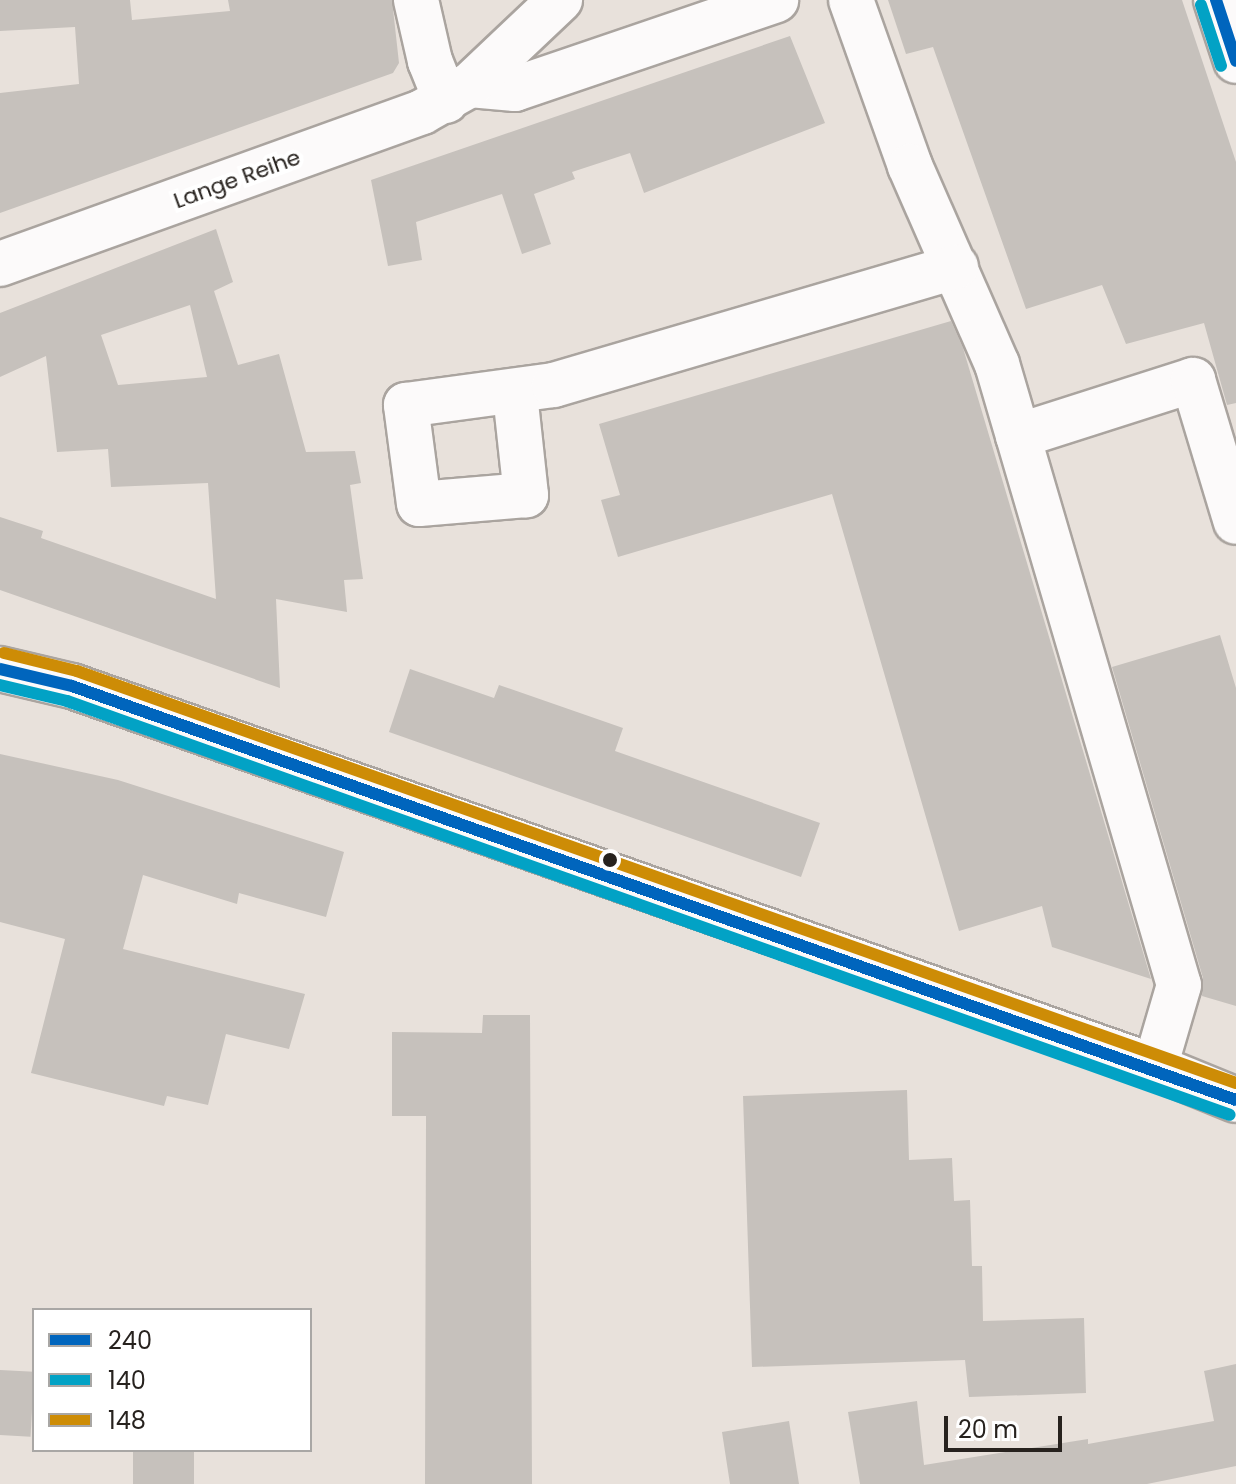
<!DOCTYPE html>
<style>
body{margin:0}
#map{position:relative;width:1236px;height:1484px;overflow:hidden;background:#e8e1db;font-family:Poppins,sans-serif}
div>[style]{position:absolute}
.building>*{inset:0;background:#c6c1bc;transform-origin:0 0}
.roads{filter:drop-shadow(2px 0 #aaa49f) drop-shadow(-2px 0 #aaa49f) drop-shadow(0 2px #aaa49f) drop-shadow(0 -2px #aaa49f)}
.minor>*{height:44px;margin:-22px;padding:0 22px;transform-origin:22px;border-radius:22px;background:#fcfafa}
.major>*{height:44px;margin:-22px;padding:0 22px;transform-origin:22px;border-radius:22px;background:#fcfafa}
.bus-1>*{height:12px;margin:-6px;padding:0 6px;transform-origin:6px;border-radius:6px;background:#0065bd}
.bus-2>*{height:12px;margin:-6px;padding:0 6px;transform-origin:6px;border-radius:6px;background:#02a2c5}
.bus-3>*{height:12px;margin:-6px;padding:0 6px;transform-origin:6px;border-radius:6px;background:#cd8c06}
.dots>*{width:22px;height:22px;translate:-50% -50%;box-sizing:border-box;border:4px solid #fff;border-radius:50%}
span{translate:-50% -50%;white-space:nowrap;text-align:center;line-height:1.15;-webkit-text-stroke:8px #fff;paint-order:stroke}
.street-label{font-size:22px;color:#27221e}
.legend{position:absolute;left:32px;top:1308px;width:280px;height:144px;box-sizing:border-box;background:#fff;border:2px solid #a9a7a5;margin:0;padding:10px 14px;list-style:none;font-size:24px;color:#27221e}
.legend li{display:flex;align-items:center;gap:16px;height:40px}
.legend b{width:40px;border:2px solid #a9a7a5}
.scale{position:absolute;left:944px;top:1416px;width:118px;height:36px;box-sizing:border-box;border:4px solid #27221e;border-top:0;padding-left:10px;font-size:24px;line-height:28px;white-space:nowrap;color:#27221e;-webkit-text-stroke:6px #fff;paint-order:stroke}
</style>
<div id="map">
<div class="building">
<div style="clip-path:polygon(0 0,130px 0,132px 20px,230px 11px,228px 0,392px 0,399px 63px,393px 73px,0 213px,0 93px,79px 84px,75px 27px,0 31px)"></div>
<div style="clip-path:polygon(888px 0,1182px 0,1236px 162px,1236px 403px,1227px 405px,1204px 323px,1126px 344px,1102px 285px,1026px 309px,933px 47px,906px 54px)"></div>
<div style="clip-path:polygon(790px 36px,825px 123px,644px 193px,630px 153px,572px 172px,575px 179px,534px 194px,551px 244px,522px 254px,502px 194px,416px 222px,422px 260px,388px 266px,371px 180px)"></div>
<div style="clip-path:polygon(evenodd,216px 229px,233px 282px,214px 291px,238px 365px,279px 354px,306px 452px,355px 451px,361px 483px,350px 485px,363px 579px,344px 580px,347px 612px,276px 599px,280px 688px,0 590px,0 517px,43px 531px,41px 538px,216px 599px,208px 483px,111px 487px,108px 449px,57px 452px,46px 356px,0 377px,0 313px,216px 229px,190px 305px,207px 377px,118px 385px,101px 335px,190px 305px)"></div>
<div style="clip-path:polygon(951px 321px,963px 348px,1151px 979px,1052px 947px,1042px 906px,959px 931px,832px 494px,618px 557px,601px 500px,620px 495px,599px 424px)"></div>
<div style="clip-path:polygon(1220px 635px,1236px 688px,1236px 1006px,1202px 996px,1203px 978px,1112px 667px)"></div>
<div style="clip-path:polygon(410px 669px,494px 698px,499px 685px,623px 728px,615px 751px,820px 823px,801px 877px,389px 732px)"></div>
<div style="clip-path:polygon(0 754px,118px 780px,344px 852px,326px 917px,239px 893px,237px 904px,143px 875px,123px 949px,305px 994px,289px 1049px,226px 1034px,208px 1105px,167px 1096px,164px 1106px,31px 1073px,65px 939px,0 922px)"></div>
<div style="clip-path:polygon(483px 1015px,530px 1015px,532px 1484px,425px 1484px,426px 1116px,392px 1116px,392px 1032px,482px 1033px)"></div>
<div style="clip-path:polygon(907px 1090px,909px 1160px,952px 1158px,954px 1201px,970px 1200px,972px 1266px,982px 1266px,983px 1321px,1084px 1318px,1086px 1393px,969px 1397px,965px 1360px,752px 1367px,743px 1096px)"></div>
<div style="clip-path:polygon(1236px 1364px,1236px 1466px,1147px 1484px,860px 1484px,848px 1412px,917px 1401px,924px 1465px,1088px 1439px,1088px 1444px,1214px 1421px,1204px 1371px)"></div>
<div style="left:0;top:1370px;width:34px;height:65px;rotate:3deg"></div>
<div style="clip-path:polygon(789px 1421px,799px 1484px,730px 1484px,722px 1432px)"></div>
<div style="left:133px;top:1450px;width:61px;height:34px"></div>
</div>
<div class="roads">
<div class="minor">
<div style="left:416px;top:0;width:63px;rotate:77.1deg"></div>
<div style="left:430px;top:61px;width:43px;rotate:68.2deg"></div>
<div style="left:851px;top:0;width:176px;rotate:70.4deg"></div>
<div style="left:910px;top:166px;width:216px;rotate:66.3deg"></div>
<div style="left:997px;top:364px;width:647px;rotate:73.67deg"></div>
<div style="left:1179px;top:985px;width:85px;rotate:106.3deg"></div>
<div style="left:470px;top:85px;width:45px;rotate:5.1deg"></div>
<div style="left:515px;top:89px;width:276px;rotate:-18.8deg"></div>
<div style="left:0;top:264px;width:449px;rotate:-19.8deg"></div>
<div style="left:422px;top:112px;width:55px;rotate:-29.4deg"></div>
<div style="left:470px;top:85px;width:124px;rotate:-43.4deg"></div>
<div style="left:515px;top:394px;width:102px;rotate:83.8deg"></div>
<div style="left:526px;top:495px;width:107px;rotate:175.2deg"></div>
<div style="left:419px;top:504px;width:100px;rotate:-97.5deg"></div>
<div style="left:406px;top:405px;width:149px;rotate:-7.7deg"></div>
<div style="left:554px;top:385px;width:419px;rotate:-16.4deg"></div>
<div style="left:1018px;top:436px;width:184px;rotate:-17.7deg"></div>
<div style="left:1193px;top:380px;width:148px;rotate:73.2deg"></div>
<div style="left:0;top:669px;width:74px;rotate:13.3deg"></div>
<div style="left:72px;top:686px;width:1148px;rotate:19.38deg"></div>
<div style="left:1155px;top:1067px;width:87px;rotate:22.2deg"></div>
</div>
<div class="major">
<div style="left:1216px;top:0;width:64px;rotate:71.8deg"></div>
</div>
</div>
<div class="bus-1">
<div style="left:1216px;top:0;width:64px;rotate:71.8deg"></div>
<div style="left:0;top:669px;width:74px;rotate:13.3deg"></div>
<div style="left:72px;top:686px;width:1235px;rotate:19.58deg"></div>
</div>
<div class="bus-2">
<div style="left:1201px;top:5px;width:64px;rotate:71.8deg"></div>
<div style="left:0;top:685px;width:69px;rotate:13.4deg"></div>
<div style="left:67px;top:701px;width:1234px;rotate:19.59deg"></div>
</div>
<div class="bus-3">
<div style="left:4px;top:653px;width:75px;rotate:13.9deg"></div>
<div style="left:77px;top:671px;width:1230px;rotate:19.57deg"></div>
</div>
<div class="dots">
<div style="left:610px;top:860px;background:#27221e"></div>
</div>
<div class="street-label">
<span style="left:237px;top:179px;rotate:-20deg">Lange Reihe</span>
</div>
<ul class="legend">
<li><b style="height:10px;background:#0065bd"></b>240</li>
<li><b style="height:10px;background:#02a2c5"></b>140</li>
<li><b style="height:10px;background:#cd8c06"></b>148</li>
</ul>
<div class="scale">20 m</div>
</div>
